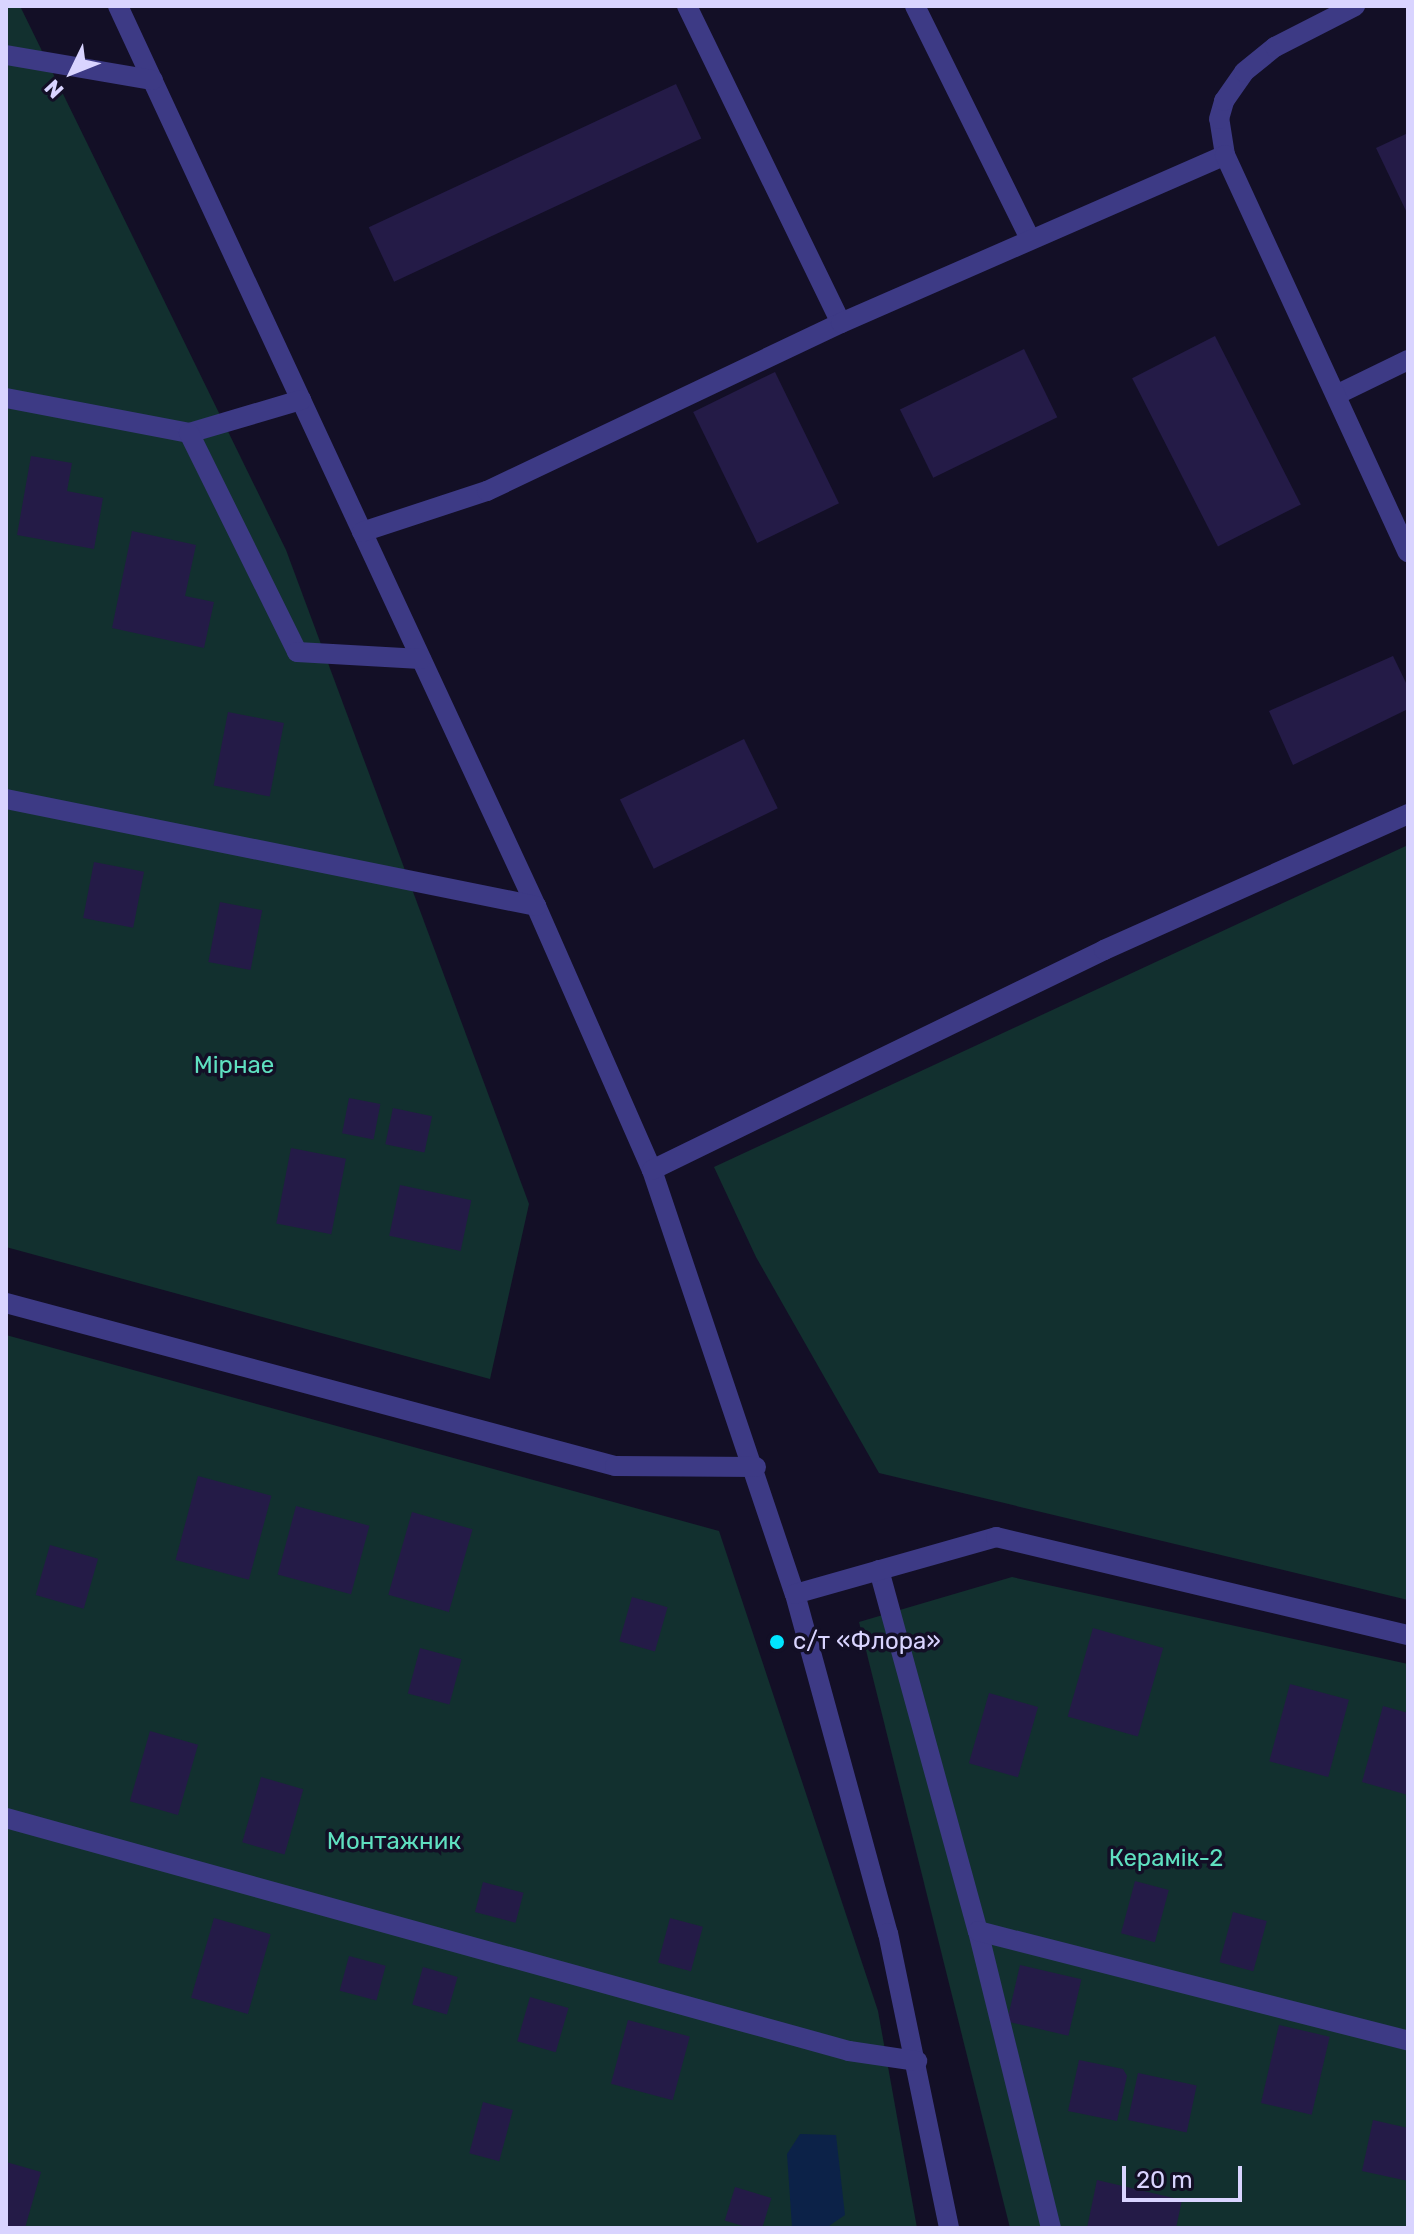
<!DOCTYPE html>
<meta charset="utf-8">
<style>
body{margin:0}
#map{position:relative;width:1414px;height:2234px;overflow:hidden;background:#130f26;font-family:Rubik,sans-serif}
div>[style]{position:absolute}
.green>*{inset:0;background:#12302f}
.water>*{inset:0;background:#0c2248}
.building>*{inset:0;background:#241b47;transform-origin:0 0}
.minor>*{height:20px;margin:-10px;padding:0 10px;transform-origin:10px;border-radius:10px;background:#3d3a85}
.dots>*{width:22px;height:22px;translate:-50% -50%;box-sizing:border-box;border:4px solid #130f26;border-radius:50%}
span{translate:-50% -50%;white-space:nowrap;text-align:center;line-height:1.15;-webkit-text-stroke:7px #130f26;paint-order:stroke}
.park-label{font-size:24px;color:#5fe0c0}
.poi-label{font-size:24px;color:#d9d4ff}
.left{translate:0 -50%;text-align:left}
.frame{position:absolute;inset:0;border:8px solid #d9d4ff;pointer-events:none}
.north{position:absolute;left:32px;top:32px;width:80px;height:80px;-webkit-text-stroke:6px #130f26;paint-order:stroke;rotate:227deg;font-size:22px;font-weight:700;line-height:32px;text-align:center;color:#d9d4ff}
.north::after{content:'';display:block;margin:auto;width:28px;height:36px;background:#d9d4ff;clip-path:polygon(50% 0,100% 100%,50% 72%,0 100%)}
.scale{position:absolute;left:1122px;top:2166px;width:120px;height:36px;box-sizing:border-box;border:4px solid #d9d4ff;border-top:0;padding-left:10px;font-size:24px;line-height:28px;white-space:nowrap;color:#d9d4ff;-webkit-text-stroke:6px #130f26;paint-order:stroke}
</style>
<div id="map">
<div class="green">
<div style="clip-path:polygon(6px 6px,20px 6px,286px 550px,529px 1204px,490px 1379px,6px 1247px)"></div>
<div style="clip-path:polygon(1408px 845px,1408px 1600px,879px 1473px,756px 1257px,714px 1167px)"></div>
<div style="clip-path:polygon(6px 1335px,719px 1531px,878px 2011px,917px 2228px,6px 2228px)"></div>
<div style="clip-path:polygon(1012px 1577px,1408px 1664px,1408px 2228px,1010px 2228px,859px 1622px)"></div>
</div>
<div class="water">
<div style="clip-path:polygon(800px 2134px,836px 2135px,845px 2215px,826px 2228px,792px 2227px,787px 2154px)"></div>
</div>
<div class="building">
<div style="left:676px;top:84px;width:60px;height:339px;rotate:65deg"></div>
<div style="clip-path:polygon(1408px 133px,1408px 215px,1376px 148px)"></div>
<div style="left:1215px;top:336px;width:189px;height:93px;rotate:63deg"></div>
<div style="left:1024px;top:349px;width:76px;height:138px;rotate:64deg"></div>
<div style="left:775px;top:372px;width:146px;height:91px;rotate:64deg"></div>
<div style="clip-path:polygon(31px 456px,72px 463px,67px 491px,103px 498px,94px 549px,17px 535px)"></div>
<div style="clip-path:polygon(132px 531px,196px 545px,185px 596px,214px 602px,204px 648px,112px 628px)"></div>
<div style="clip-path:polygon(1393px 656px,1408px 687px,1408px 709px,1293px 765px,1269px 711px)"></div>
<div style="left:228px;top:712px;width:57px;height:75px;rotate:11deg"></div>
<div style="left:744px;top:739px;width:77px;height:138px;rotate:64deg"></div>
<div style="left:94px;top:862px;width:51px;height:57px;rotate:11deg"></div>
<div style="left:220px;top:902px;width:43px;height:61px;rotate:11deg"></div>
<div style="left:349px;top:1098px;width:32px;height:36px;rotate:11deg"></div>
<div style="left:393px;top:1108px;width:40px;height:37px;rotate:12deg"></div>
<div style="left:291px;top:1148px;width:56px;height:77px;rotate:11deg"></div>
<div style="left:400px;top:1185px;width:73px;height:52px;rotate:12deg"></div>
<div style="left:198px;top:1476px;width:76px;height:87px;rotate:15deg"></div>
<div style="left:296px;top:1506px;width:76px;height:71px;rotate:15deg"></div>
<div style="left:412px;top:1512px;width:63px;height:86px;rotate:16deg"></div>
<div style="left:50px;top:1545px;width:50px;height:52px;rotate:16deg"></div>
<div style="left:632px;top:1597px;width:37px;height:46px;rotate:16deg"></div>
<div style="left:1093px;top:1628px;width:73px;height:92px;rotate:16deg"></div>
<div style="left:420px;top:1648px;width:43px;height:47px;rotate:15deg"></div>
<div style="left:1290px;top:1684px;width:61px;height:80px;rotate:15deg"></div>
<div style="left:989px;top:1693px;width:51px;height:73px;rotate:16deg"></div>
<div style="clip-path:polygon(1383px 1706px,1408px 1713px,1408px 1795px,1362px 1782px)"></div>
<div style="left:150px;top:1731px;width:50px;height:73px;rotate:16deg"></div>
<div style="left:261px;top:1777px;width:44px;height:68px;rotate:16deg"></div>
<div style="left:1135px;top:1881px;width:35px;height:54px;rotate:15deg"></div>
<div style="left:483px;top:1882px;width:42px;height:31px;rotate:15deg"></div>
<div style="left:1233px;top:1912px;width:35px;height:52px;rotate:15deg"></div>
<div style="left:214px;top:1918px;width:59px;height:83px;rotate:16deg"></div>
<div style="left:670px;top:1918px;width:34px;height:46px;rotate:15deg"></div>
<div style="left:349px;top:1956px;width:38px;height:36px;rotate:15deg"></div>
<div style="left:1020px;top:1965px;width:63px;height:58px;rotate:13deg"></div>
<div style="left:423px;top:1967px;width:36px;height:39px;rotate:16deg"></div>
<div style="left:530px;top:1997px;width:40px;height:46px;rotate:16deg"></div>
<div style="left:628px;top:2020px;width:64px;height:66px;rotate:15deg"></div>
<div style="left:1279px;top:2025px;width:52px;height:80px;rotate:13deg"></div>
<div style="clip-path:polygon(1079px 2060px,1123px 2069px,1127px 2076px,1117px 2121px,1068px 2111px)"></div>
<div style="left:1138px;top:2073px;width:60px;height:48px;rotate:12deg"></div>
<div style="left:483px;top:2102px;width:31px;height:53px;rotate:15deg"></div>
<div style="clip-path:polygon(1373px 2120px,1408px 2128px,1408px 2181px,1362px 2171px)"></div>
<div style="clip-path:polygon(6px 2162px,41px 2172px,25px 2228px,6px 2228px)"></div>
<div style="clip-path:polygon(1097px 2180px,1182px 2200px,1176px 2228px,1087px 2228px)"></div>
<div style="left:735px;top:2187px;width:38px;height:35px;rotate:17deg"></div>
</div>
<div class="minor">
<div style="left:118px;top:6px;width:992px;rotate:65.09deg"></div>
<div style="left:536px;top:906px;width:288px;rotate:66.3deg"></div>
<div style="left:652px;top:1170px;width:447px;rotate:71.4deg"></div>
<div style="left:795px;top:1594px;width:352px;rotate:74.7deg"></div>
<div style="left:888px;top:1933px;width:301px;rotate:78.3deg"></div>
<div style="left:687px;top:6px;width:352px;rotate:64.1deg"></div>
<div style="left:915px;top:6px;width:260px;rotate:63.7deg"></div>
<div style="left:6px;top:55px;width:149px;rotate:9.7deg"></div>
<div style="left:1225px;top:155px;width:36px;rotate:-99deg"></div>
<div style="left:1219px;top:119px;width:19px;rotate:-74deg"></div>
<div style="left:1224px;top:101px;width:35px;rotate:-55deg"></div>
<div style="left:1244px;top:72px;width:40px;rotate:-39deg"></div>
<div style="left:1275px;top:47px;width:90px;rotate:-27.1deg"></div>
<div style="left:1336px;top:395px;width:80px;rotate:-25.9deg"></div>
<div style="left:6px;top:398px;width:186px;rotate:10.8deg"></div>
<div style="left:189px;top:433px;width:117px;rotate:-16.4deg"></div>
<div style="left:189px;top:433px;width:244px;rotate:63.7deg"></div>
<div style="left:297px;top:652px;width:124px;rotate:3.2deg"></div>
<div style="left:362px;top:532px;width:132px;rotate:-18.2deg"></div>
<div style="left:487px;top:491px;width:392px;rotate:-25.4deg"></div>
<div style="left:841px;top:323px;width:419px;rotate:-23.6deg"></div>
<div style="left:1225px;top:155px;width:437px;rotate:65.3deg"></div>
<div style="left:6px;top:799px;width:541px;rotate:11.41deg"></div>
<div style="left:652px;top:1170px;width:503px;rotate:-25.95deg"></div>
<div style="left:1104px;top:950px;width:333px;rotate:-24.1deg"></div>
<div style="left:6px;top:1303px;width:630px;rotate:14.98deg"></div>
<div style="left:615px;top:1466px;width:141px;rotate:0.4deg"></div>
<div style="left:879px;top:1570px;width:374px;rotate:74.7deg"></div>
<div style="left:978px;top:1931px;width:306px;rotate:76.2deg"></div>
<div style="left:795px;top:1594px;width:209px;rotate:-15.8deg"></div>
<div style="left:996px;top:1537px;width:423px;rotate:13.4deg"></div>
<div style="left:6px;top:1818px;width:875px;rotate:15.45deg"></div>
<div style="left:849px;top:2051px;width:69px;rotate:8.4deg"></div>
<div style="left:978px;top:1931px;width:444px;rotate:14.3deg"></div>
</div>
<div class="dots">
<div style="left:777px;top:1642px;background:#00e5ff"></div>
</div>
<div class="park-label">
<span style="left:234px;top:1066px">Мірнае</span>
<span style="left:394px;top:1842px">Монтажник</span>
<span style="left:1166px;top:1859px">Керамік-2</span>
</div>
<div class="poi-label">
<span class="left" style="left:793px;top:1642px">с/т «Флора»</span>
</div>
<div class="frame"></div>
<div class="north">N</div>
<div class="scale">20 m</div>
</div>
